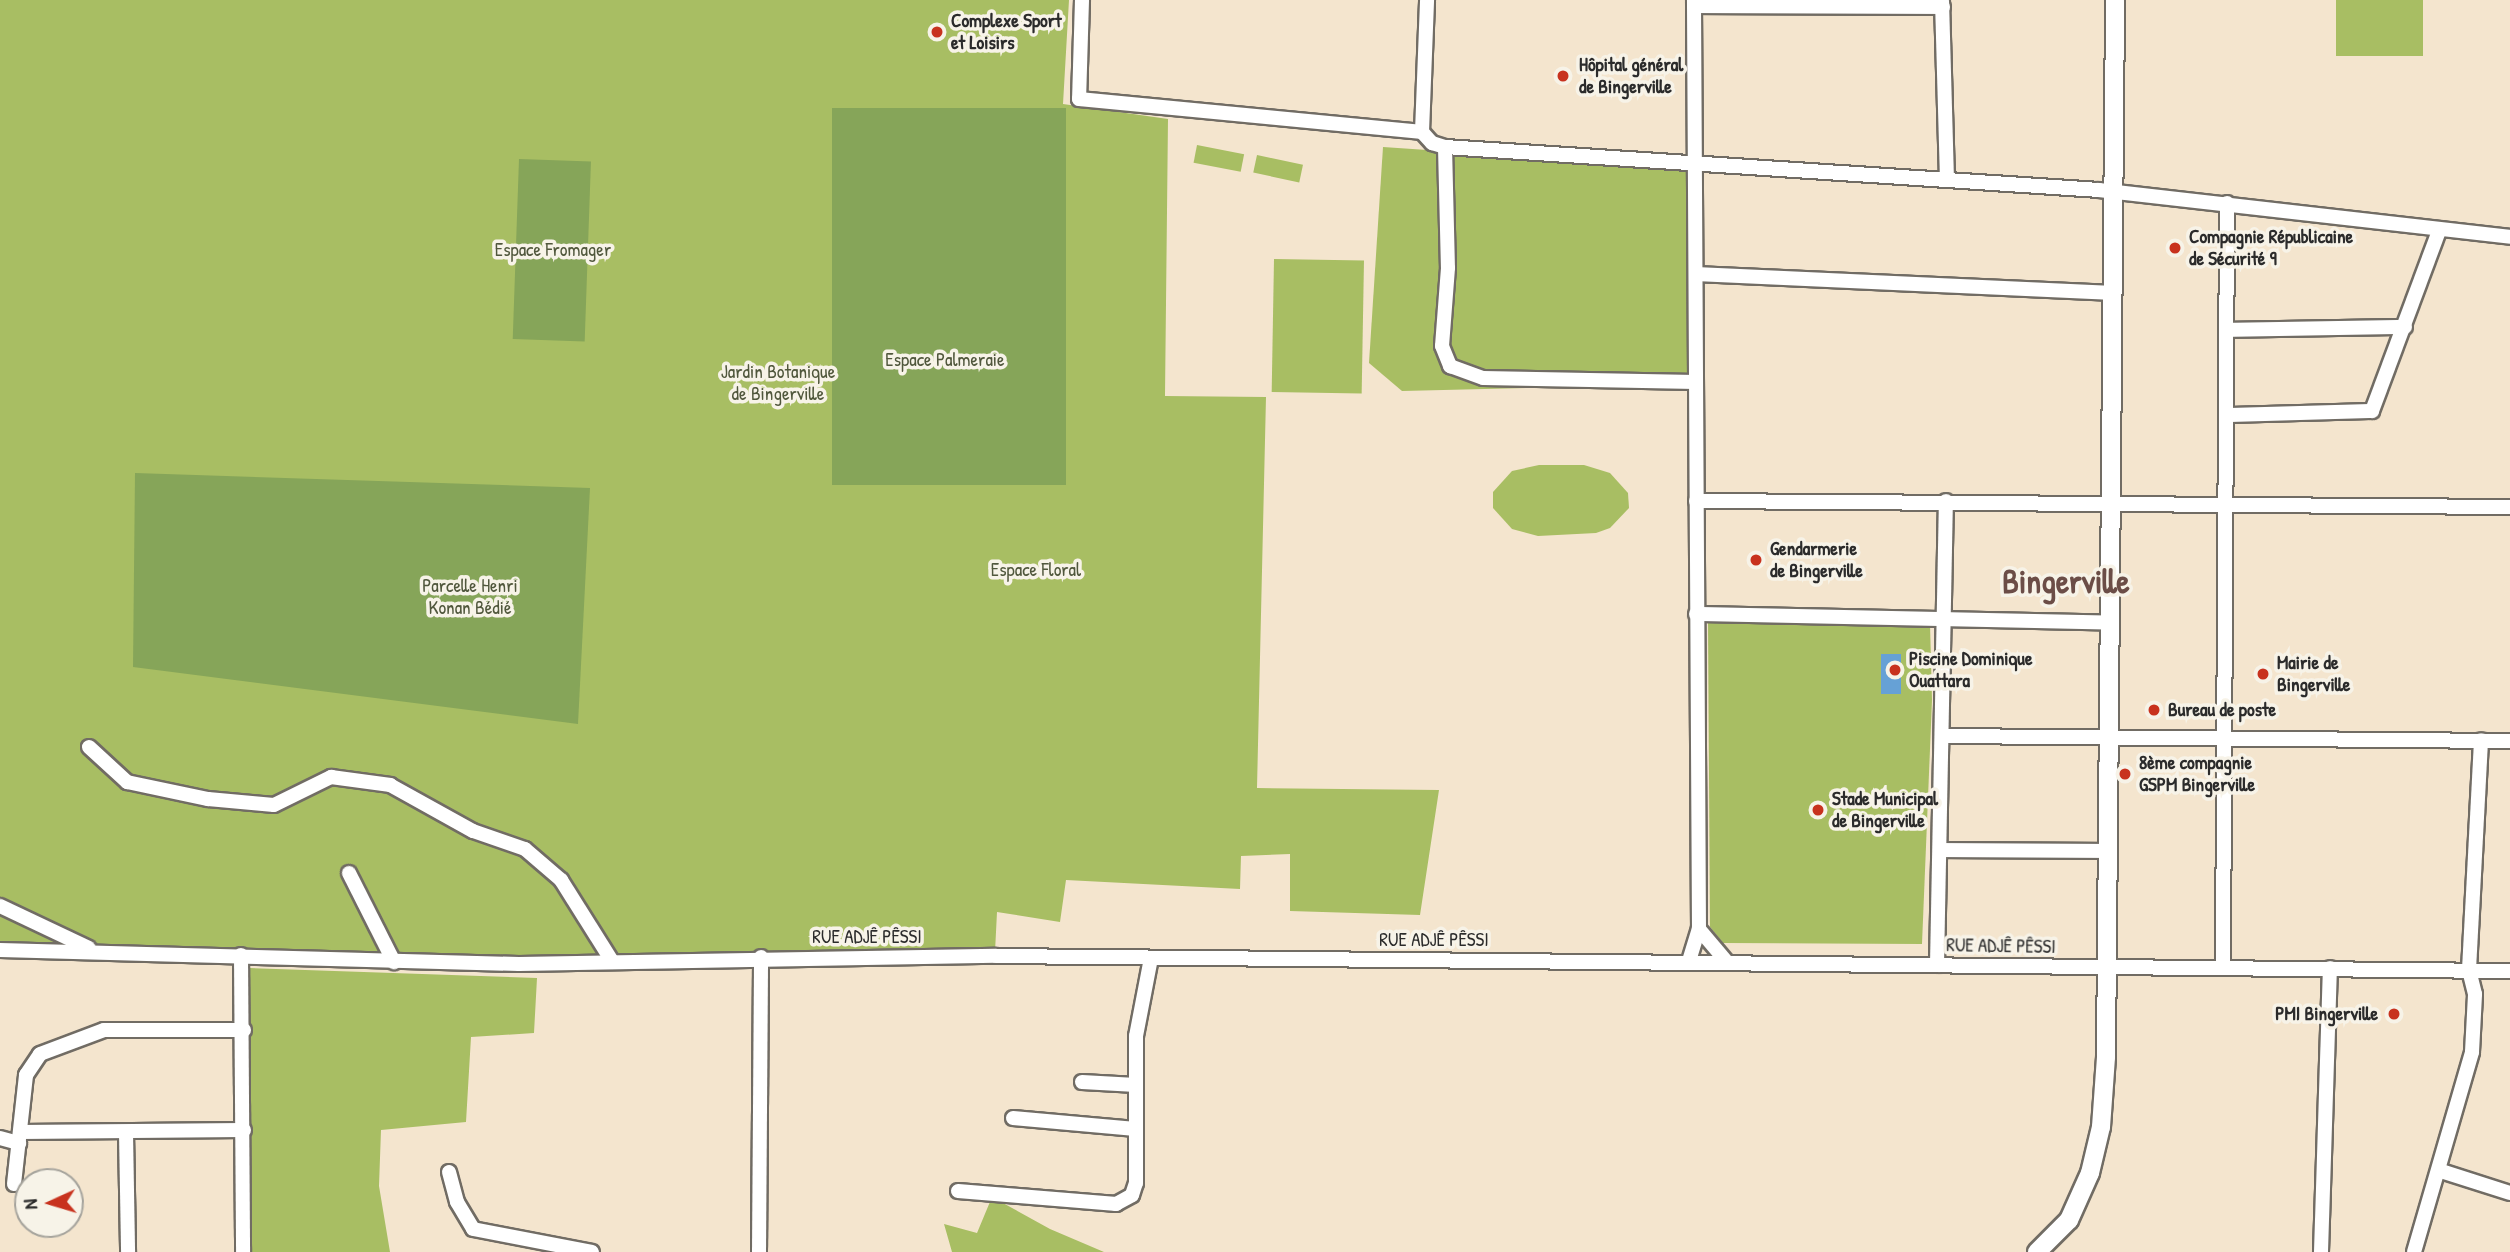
<!DOCTYPE html>
<meta charset="utf-8">
<style>
body{margin:0}
#map{position:relative;width:2510px;height:1252px;overflow:hidden;background:#f4e5ce;font-family:"Patrick Hand",sans-serif}
div>[style]{position:absolute}
.green>*{inset:0;background:#a8be63;transform-origin:0 0}
.forest>*{inset:0;background:#86a559;transform-origin:0 0}
.water>*{inset:0;background:#66a1d6;transform-origin:0 0}
.roads{filter:drop-shadow(2px 0 #716c64) drop-shadow(-2px 0 #716c64) drop-shadow(0 2px #716c64) drop-shadow(0 -2px #716c64)}
.minor>*{height:14px;margin:-7px;padding:0 7px;transform-origin:7px;border-radius:7px;background:#fff}
.major>*{height:18px;margin:-9px;padding:0 9px;transform-origin:9px;border-radius:9px;background:#fff}
.dots>*{width:19px;height:19px;translate:-50% -50%;box-sizing:border-box;border:4px solid #f7f3e8;border-radius:50%}
span{translate:-50% -50%;white-space:nowrap;text-align:center;line-height:1.15;-webkit-text-stroke:7px #f7f3e8;paint-order:stroke}
.poi-label{font-size:19px;color:#2b2b2b;font-weight:700}
.left{translate:0 -50%;text-align:left}
.right{translate:-100% -50%;text-align:right}
.park-label{font-size:19px;color:#50573c}
.street-label{font-size:19px;color:#2b2b2b}
.town-label{font-size:33px;color:#6b4d47;font-weight:700}
.north{position:absolute;left:14px;top:1168px;width:70px;height:70px;box-sizing:border-box;background:#f7f3e8;border:2px solid #a5a39c;border-radius:50%;rotate:266deg;font-size:19px;font-weight:700;line-height:28px;text-align:center;color:#2b2b2b}
.north::after{content:'';display:block;margin:auto;width:24px;height:32px;background:#c8321e;clip-path:polygon(50% 0,100% 100%,50% 72%,0 100%)}
</style>
<div id="map">
<div class="green">
<div style="clip-path:polygon(0 0,1069px 0,1063px 104px,1168px 119px,1165px 396px,1266px 397px,1257px 788px,1439px 790px,1420px 915px,1290px 911px,1290px 854px,1241px 856px,1240px 889px,1066px 880px,1060px 922px,997px 912px,995px 952px,767px 951px,766px 959px,0 958px)"></div>
<div style="left:2336px;top:0;width:87px;height:56px"></div>
<div style="left:1197px;top:145px;width:48px;height:18px;rotate:11deg"></div>
<div style="clip-path:polygon(1383px 147px,1695px 168px,1689px 384px,1402px 391px,1369px 363px)"></div>
<div style="left:1257px;top:155px;width:47px;height:18px;rotate:12deg"></div>
<div style="left:1274px;top:259px;width:90px;height:133px;rotate:1deg"></div>
<div style="clip-path:polygon(1539px 465px,1584px 465px,1610px 473px,1628px 493px,1629px 508px,1610px 528px,1596px 533px,1538px 536px,1512px 529px,1493px 508px,1493px 492px,1512px 471px)"></div>
<div style="clip-path:polygon(1708px 621px,1930px 624px,1932px 700px,1922px 944px,1723px 943px,1710px 927px)"></div>
<div style="clip-path:polygon(250px 968px,537px 978px,534px 1033px,471px 1037px,466px 1122px,381px 1130px,379px 1186px,390px 1252px,247px 1252px)"></div>
<div style="clip-path:polygon(992px 1197px,1050px 1229px,1104px 1252px,952px 1252px,944px 1224px,977px 1233px)"></div>
</div>
<div class="forest">
<div style="left:1066px;top:108px;width:377px;height:234px;rotate:90deg"></div>
<div style="left:519px;top:159px;width:72px;height:180px;rotate:2deg"></div>
<div style="clip-path:polygon(135px 473px,590px 488px,578px 724px,133px 667px)"></div>
</div>
<div class="water">
<div style="left:1881px;top:654px;width:20px;height:40px"></div>
</div>
<div class="roads">
<div class="minor">
<div style="left:1082px;top:0;width:99px;rotate:91.7deg"></div>
<div style="left:1079px;top:99px;width:345px;rotate:5.5deg"></div>
<div style="left:1422px;top:132px;width:15px;rotate:48deg"></div>
<div style="left:1432px;top:143px;width:14px;rotate:17deg"></div>
<div style="left:1445px;top:147px;width:655px;rotate:3.76deg"></div>
<div style="left:2099px;top:190px;width:414px;rotate:6.5deg"></div>
<div style="left:1942px;top:1px;width:177px;rotate:88.4deg"></div>
<div style="left:1694px;top:6px;width:249px;rotate:0.2deg"></div>
<div style="left:1422px;top:132px;width:132px;rotate:-87.8deg"></div>
<div style="left:1445px;top:147px;width:121px;rotate:88.6deg"></div>
<div style="left:1448px;top:268px;width:78px;rotate:94.4deg"></div>
<div style="left:1442px;top:346px;width:22px;rotate:68deg"></div>
<div style="left:1450px;top:366px;width:35px;rotate:20deg"></div>
<div style="left:1483px;top:378px;width:213px;rotate:1.1deg"></div>
<div style="left:1697px;top:274px;width:416px;rotate:2.6deg"></div>
<div style="left:2227px;top:330px;width:178px;rotate:-1deg"></div>
<div style="left:2228px;top:415px;width:144px;rotate:-1.6deg"></div>
<div style="left:2372px;top:411px;width:192px;rotate:-69.6deg"></div>
<div style="left:1696px;top:501px;width:814px;rotate:0.42deg"></div>
<div style="left:1696px;top:614px;width:415px;rotate:1.2deg"></div>
<div style="left:1944px;top:736px;width:566px;rotate:0.51deg"></div>
<div style="left:89px;top:747px;width:52px;rotate:42.6deg"></div>
<div style="left:127px;top:782px;width:83px;rotate:11.9deg"></div>
<div style="left:208px;top:799px;width:66px;rotate:5.2deg"></div>
<div style="left:274px;top:805px;width:64px;rotate:-26.2deg"></div>
<div style="left:331px;top:777px;width:60px;rotate:7.7deg"></div>
<div style="left:390px;top:785px;width:95px;rotate:29deg"></div>
<div style="left:473px;top:831px;width:55px;rotate:19.1deg"></div>
<div style="left:525px;top:849px;width:48px;rotate:40.7deg"></div>
<div style="left:561px;top:880px;width:96px;rotate:57.8deg"></div>
<div style="left:1941px;top:850px;width:168px;rotate:0.3deg"></div>
<div style="left:349px;top:873px;width:100px;rotate:63.2deg"></div>
<div style="left:0;top:906px;width:98px;rotate:25.3deg"></div>
<div style="left:1699px;top:929px;width:42px;rotate:49.8deg"></div>
<div style="left:0;top:950px;width:519px;rotate:1.55deg"></div>
<div style="left:519px;top:964px;width:477px;rotate:-1deg"></div>
<div style="left:996px;top:956px;width:1514px;rotate:0.57deg"></div>
<div style="left:241px;top:955px;width:297px;rotate:89.6deg"></div>
<div style="left:1689px;top:961px;width:34px;rotate:-73deg"></div>
<div style="left:1699px;top:929px;width:929px;rotate:-90.31deg"></div>
<div style="left:1937px;top:965px;width:464px;rotate:-88.9deg"></div>
<div style="left:2223px;top:968px;width:765px;rotate:-89.7deg"></div>
<div style="left:1082px;top:1082px;width:54px;rotate:3.2deg"></div>
<div style="left:1013px;top:1118px;width:123px;rotate:5.1deg"></div>
<div style="left:20px;top:1132px;width:224px;rotate:-0.5deg"></div>
<div style="left:126px;top:1133px;width:119px;rotate:89deg"></div>
<div style="left:0;top:1138px;width:20px;rotate:15deg"></div>
<div style="left:2441px;top:1171px;width:72px;rotate:17.7deg"></div>
<div style="left:449px;top:1172px;width:31px;rotate:75deg"></div>
<div style="left:457px;top:1202px;width:31px;rotate:59deg"></div>
<div style="left:473px;top:1229px;width:121px;rotate:10.9deg"></div>
<div style="left:14px;top:1184px;width:110px;rotate:-83.7deg"></div>
<div style="left:26px;top:1075px;width:25px;rotate:-56deg"></div>
<div style="left:40px;top:1054px;width:68px;rotate:-20.6deg"></div>
<div style="left:104px;top:1030px;width:140px"></div>
<div style="left:958px;top:1191px;width:159px;rotate:4.7deg"></div>
<div style="left:1116px;top:1204px;width:18px;rotate:-29deg"></div>
<div style="left:1132px;top:1195px;width:13px;rotate:-72deg"></div>
<div style="left:1136px;top:1183px;width:147px;rotate:-90deg"></div>
<div style="left:1136px;top:1036px;width:79px;rotate:-79.1deg"></div>
<div style="left:759px;top:1252px;width:295px;rotate:-89.6deg"></div>
<div style="left:2321px;top:1252px;width:284px;rotate:-88.2deg"></div>
<div style="left:2414px;top:1252px;width:208px;rotate:-73.8deg"></div>
<div style="left:2472px;top:1052px;width:58px;rotate:-87deg"></div>
<div style="left:2475px;top:994px;width:25px;rotate:-104deg"></div>
<div style="left:2469px;top:970px;width:230px;rotate:-87deg"></div>
</div>
<div class="major">
<div style="left:2037px;top:1252px;width:45px;rotate:-45deg"></div>
<div style="left:2069px;top:1220px;width:51px;rotate:-65.9deg"></div>
<div style="left:2090px;top:1173px;width:47px;rotate:-76.6deg"></div>
<div style="left:2101px;top:1127px;width:70px;rotate:-85.9deg"></div>
<div style="left:2106px;top:1057px;width:1057px;rotate:-89.51deg"></div>
</div>
</div>
<div class="dots">
<div style="left:937px;top:32px;background:#c8321e"></div>
<div style="left:1563px;top:76px;background:#c8321e"></div>
<div style="left:2175px;top:248px;background:#c8321e"></div>
<div style="left:1756px;top:560px;background:#c8321e"></div>
<div style="left:1895px;top:670px;background:#c8321e"></div>
<div style="left:2263px;top:674px;background:#c8321e"></div>
<div style="left:2154px;top:710px;background:#c8321e"></div>
<div style="left:2125px;top:774px;background:#c8321e"></div>
<div style="left:1818px;top:810px;background:#c8321e"></div>
<div style="left:2394px;top:1014px;background:#c8321e"></div>
</div>
<div class="poi-label">
<span class="left" style="left:951px;top:32px">Complexe Sport<br>et Loisirs</span>
<span class="left" style="left:1579px;top:76px">Hôpital général<br>de Bingerville</span>
<span class="left" style="left:2189px;top:248px">Compagnie Républicaine<br>de Sécurité 9</span>
<span class="left" style="left:1770px;top:560px">Gendarmerie<br>de Bingerville</span>
<span class="left" style="left:1909px;top:670px">Piscine Dominique<br>Ouattara</span>
<span class="left" style="left:2277px;top:674px">Mairie de<br>Bingerville</span>
<span class="left" style="left:2168px;top:710px">Bureau de poste</span>
<span class="left" style="left:2139px;top:774px">8ème compagnie<br>GSPM Bingerville</span>
<span class="left" style="left:1832px;top:810px">Stade Municipal<br>de Bingerville</span>
<span class="right" style="left:2378px;top:1014px">PMI Bingerville</span>
</div>
<div class="park-label">
<span style="left:553px;top:250px">Espace Fromager</span>
<span style="left:945px;top:360px">Espace Palmeraie</span>
<span style="left:778px;top:383px">Jardin Botanique<br>de Bingerville</span>
<span style="left:1036px;top:570px">Espace Floral</span>
<span style="left:470px;top:597px">Parcelle Henri<br>Konan Bédié</span>
</div>
<div class="street-label">
<span style="left:867px;top:937px">RUE ADJÊ PÊSSI</span>
<span style="left:1434px;top:940px">RUE ADJÊ PÊSSI</span>
<span style="left:2001px;top:946px;rotate:1deg">RUE ADJÊ PÊSSI</span>
</div>
<div class="town-label">
<span style="left:2066px;top:582px">Bingerville</span>
</div>
<div class="north">N</div>
</div>
